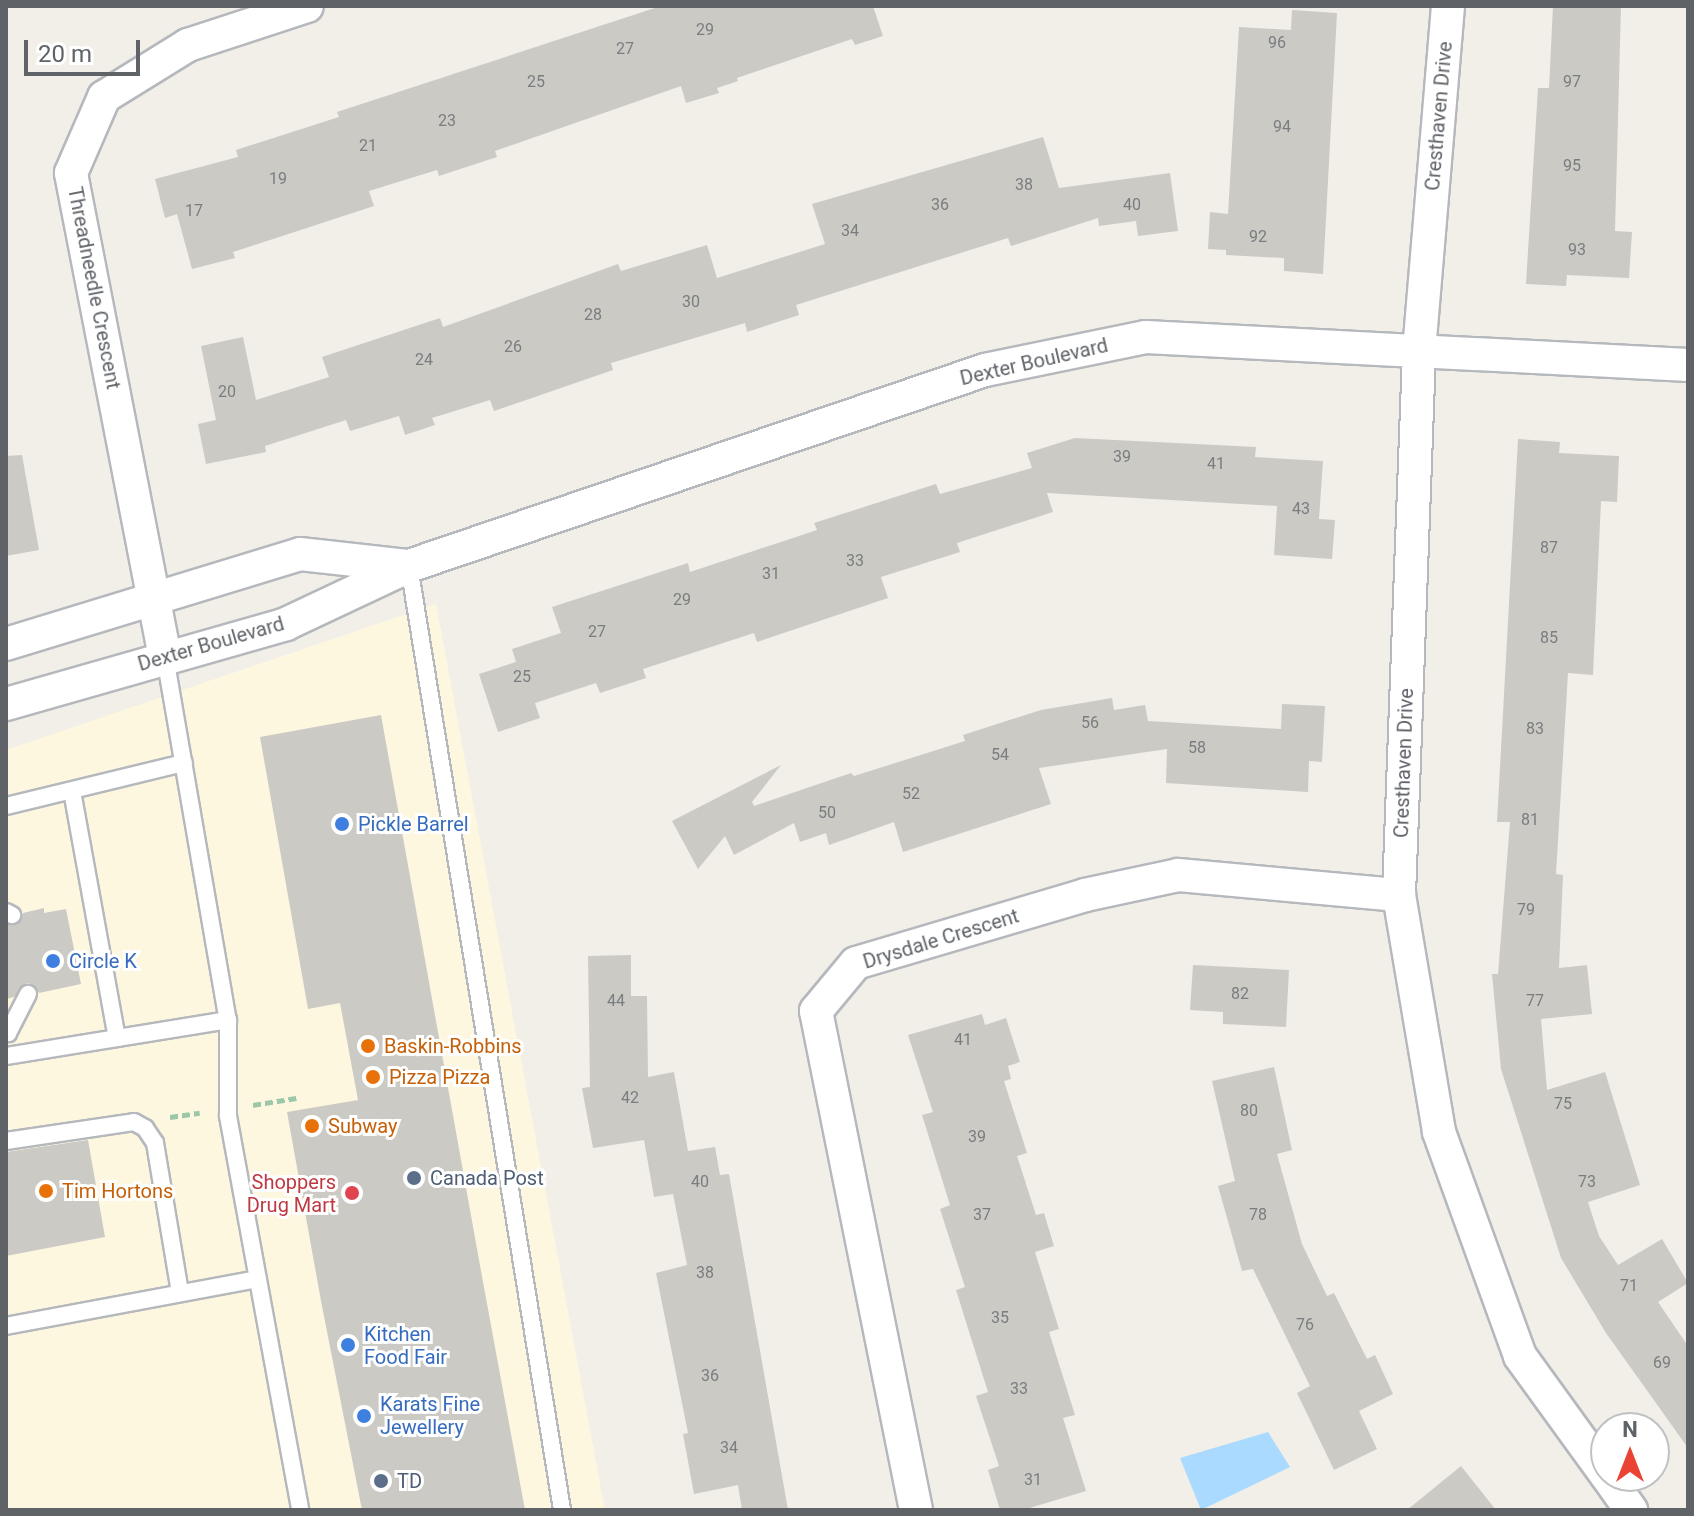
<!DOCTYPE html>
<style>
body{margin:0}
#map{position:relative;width:1694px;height:1516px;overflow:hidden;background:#f1efe8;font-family:Roboto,sans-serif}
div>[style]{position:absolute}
.commercial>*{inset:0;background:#fef7e0}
.water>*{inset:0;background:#aadaff}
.building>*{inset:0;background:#cccac5}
.path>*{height:5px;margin-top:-2.5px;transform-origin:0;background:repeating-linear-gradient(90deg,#9cc7a9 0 8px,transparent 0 12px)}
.roads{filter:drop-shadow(2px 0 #b5b8bc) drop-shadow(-2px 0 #b5b8bc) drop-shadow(0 2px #b5b8bc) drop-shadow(0 -2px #b5b8bc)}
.service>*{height:16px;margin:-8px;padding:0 8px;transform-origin:8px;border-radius:8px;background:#fff}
.minor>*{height:32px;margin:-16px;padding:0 16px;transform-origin:16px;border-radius:16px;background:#fff}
.dots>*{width:22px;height:22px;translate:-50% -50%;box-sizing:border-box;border:4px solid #fff;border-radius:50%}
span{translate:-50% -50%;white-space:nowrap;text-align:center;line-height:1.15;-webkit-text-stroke:6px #fff;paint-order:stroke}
.number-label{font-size:16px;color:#7a7d7f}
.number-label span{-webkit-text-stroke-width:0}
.street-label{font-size:20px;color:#5f6368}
.shop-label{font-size:20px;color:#366cbe}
.left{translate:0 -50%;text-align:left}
.food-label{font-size:20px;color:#c56008}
.service-label{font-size:20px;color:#4e5e75}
.health-label{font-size:20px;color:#be3a42}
.right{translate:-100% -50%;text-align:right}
.frame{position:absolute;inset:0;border:8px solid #5f6368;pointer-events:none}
.north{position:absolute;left:1590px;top:1412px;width:80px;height:80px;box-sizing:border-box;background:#fff;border:2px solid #bfc1c3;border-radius:50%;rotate:0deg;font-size:22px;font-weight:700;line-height:32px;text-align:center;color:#5f6368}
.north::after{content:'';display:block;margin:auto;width:28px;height:36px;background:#ea4335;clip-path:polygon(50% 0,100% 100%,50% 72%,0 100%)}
.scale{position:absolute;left:24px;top:40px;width:116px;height:36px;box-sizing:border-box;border:4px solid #5f6368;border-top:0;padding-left:10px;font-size:24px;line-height:28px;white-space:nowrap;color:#5f6368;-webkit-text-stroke:6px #fff;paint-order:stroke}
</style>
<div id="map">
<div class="commercial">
<div style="clip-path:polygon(436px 604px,605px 1510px,6px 1510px,6px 750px)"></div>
</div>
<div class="water">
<div style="clip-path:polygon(1268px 1432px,1290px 1467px,1201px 1510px,1180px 1458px)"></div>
</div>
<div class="building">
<div style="clip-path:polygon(661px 6px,873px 6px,883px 36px,855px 45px,852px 39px,737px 78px,738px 81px,717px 88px,719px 93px,686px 103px,681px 86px,495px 151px,497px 157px,439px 176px,437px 170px,369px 191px,374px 206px,233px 252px,235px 258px,192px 269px,177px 214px,165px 218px,155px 179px,238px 157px,236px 150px,339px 117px,337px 112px)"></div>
<div style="clip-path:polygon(1553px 6px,1621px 6px,1615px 231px,1632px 232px,1629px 278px,1567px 275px,1566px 286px,1526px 284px,1538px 88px,1549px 88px)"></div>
<div style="clip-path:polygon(1292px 10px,1337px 13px,1323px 274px,1284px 271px,1284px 258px,1226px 255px,1226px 250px,1208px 249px,1210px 212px,1228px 214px,1239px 27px,1291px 30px)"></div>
<div style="clip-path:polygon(1043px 137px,1059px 188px,1170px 173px,1178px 231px,1138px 236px,1136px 221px,1099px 226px,1098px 218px,1011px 246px,1008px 238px,796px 305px,799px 315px,747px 332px,745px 323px,611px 363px,613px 370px,494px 411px,490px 400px,432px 418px,435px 425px,405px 435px,399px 416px,350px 431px,346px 420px,265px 446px,266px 452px,206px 464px,198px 424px,216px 420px,201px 346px,243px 337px,256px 400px,329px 377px,322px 357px,440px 318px,443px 327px,618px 264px,621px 271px,707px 245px,717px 278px,825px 244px,812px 204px)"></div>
<div style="clip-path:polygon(1075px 438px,1256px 447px,1255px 457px,1323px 461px,1319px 519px,1335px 520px,1332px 559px,1274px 555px,1277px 506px,1047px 493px,1053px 512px,957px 543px,960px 552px,881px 577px,888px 598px,757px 642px,754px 633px,643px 669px,646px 678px,600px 693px,596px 683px,535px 703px,540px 718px,498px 732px,479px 674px,516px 662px,512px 649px,561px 633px,552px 607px,688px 563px,690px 572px,817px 530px,814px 523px,936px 484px,940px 494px,1032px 468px,1027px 453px)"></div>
<div style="clip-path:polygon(1518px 439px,1560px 442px,1559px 453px,1619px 456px,1617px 502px,1601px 501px,1593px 675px,1568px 673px,1556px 874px,1563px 875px,1559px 968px,1587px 965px,1592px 1014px,1541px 1019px,1547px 1090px,1605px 1072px,1640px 1185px,1588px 1202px,1599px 1236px,1618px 1265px,1662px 1239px,1688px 1283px,1658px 1302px,1688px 1346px,1688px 1448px,1606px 1333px,1561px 1258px,1501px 1069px,1492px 974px,1498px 974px,1510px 822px,1497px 822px)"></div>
<div style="clip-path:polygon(22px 455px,39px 550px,6px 556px,6px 456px)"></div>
<div style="clip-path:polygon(1112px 698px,1114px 710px,1145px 705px,1148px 721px,1281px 729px,1282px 704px,1325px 706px,1322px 762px,1309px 761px,1308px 792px,1166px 783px,1167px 749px,1039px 768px,1051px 804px,903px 852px,894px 822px,829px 845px,826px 833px,800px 842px,794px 823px,734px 855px,725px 836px,698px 869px,672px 821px,781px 765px,752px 802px,754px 806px,851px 773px,854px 776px,965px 741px,963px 735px,1041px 710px)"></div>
<div style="clip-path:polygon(381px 715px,481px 1271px,525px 1510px,362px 1510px,321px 1301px,287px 1112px,358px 1100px,340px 1003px,308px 1009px,260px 737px)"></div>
<div style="clip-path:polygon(44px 908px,44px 913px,66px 909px,81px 984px,39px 993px,34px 985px,27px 983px,14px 997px,6px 999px,6px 924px,17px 925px,23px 913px)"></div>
<div style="clip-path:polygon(631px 955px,631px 996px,647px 996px,648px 1077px,674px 1072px,688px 1151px,715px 1147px,720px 1175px,729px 1174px,788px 1510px,742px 1510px,738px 1485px,694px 1494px,683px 1434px,688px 1433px,656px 1273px,687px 1265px,673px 1194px,654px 1197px,644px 1140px,593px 1148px,582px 1088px,590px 1087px,588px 956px)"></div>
<div style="clip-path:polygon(1193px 965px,1289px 970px,1286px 1027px,1223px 1024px,1223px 1012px,1190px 1010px)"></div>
<div style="clip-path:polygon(982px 1014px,985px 1025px,1006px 1018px,1020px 1062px,1008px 1066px,1011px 1079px,1004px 1081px,1027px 1153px,1017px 1156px,1036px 1215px,1044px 1213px,1054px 1246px,1035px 1252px,1059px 1329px,1049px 1332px,1075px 1415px,1063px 1418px,1086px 1491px,1023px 1510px,1000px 1510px,988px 1470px,999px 1466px,976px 1396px,988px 1392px,956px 1290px,965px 1287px,940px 1209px,950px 1205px,922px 1115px,933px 1112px,908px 1035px)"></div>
<div style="clip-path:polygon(1274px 1067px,1292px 1150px,1277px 1154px,1302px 1244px,1327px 1296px,1334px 1293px,1367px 1359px,1375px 1355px,1393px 1394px,1359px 1411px,1377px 1449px,1334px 1470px,1297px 1393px,1310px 1386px,1253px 1269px,1242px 1271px,1218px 1186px,1235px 1181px,1212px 1081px)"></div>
<div style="clip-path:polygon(88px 1140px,105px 1237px,6px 1256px,6px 1152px)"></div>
<div style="clip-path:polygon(1461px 1466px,1496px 1510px,1407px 1510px)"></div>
</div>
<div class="path">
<div style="left:253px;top:1105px;width:44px;rotate:-9.2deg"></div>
<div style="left:170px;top:1117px;width:30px;rotate:-8deg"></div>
</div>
<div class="roads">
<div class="service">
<div style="left:409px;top:566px;width:956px;rotate:80.79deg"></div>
<div style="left:165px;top:657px;width:368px;rotate:80.2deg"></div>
<div style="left:228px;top:1020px;width:96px;rotate:90deg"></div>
<div style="left:228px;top:1116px;width:401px;rotate:79.6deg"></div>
<div style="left:72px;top:791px;width:251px;rotate:79.7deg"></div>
<div style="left:6px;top:806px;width:183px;rotate:-13.6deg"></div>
<div style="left:6px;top:912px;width:7px;rotate:27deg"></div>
<div style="left:6px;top:1030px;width:4px;rotate:56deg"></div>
<div style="left:8px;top:1033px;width:44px;rotate:-62.9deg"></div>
<div style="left:6px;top:1056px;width:225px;rotate:-9.2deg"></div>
<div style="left:6px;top:1141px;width:129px;rotate:-8.4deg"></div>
<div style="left:134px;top:1122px;width:13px;rotate:29deg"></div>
<div style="left:145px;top:1128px;width:18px;rotate:56deg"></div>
<div style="left:155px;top:1143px;width:152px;rotate:80.5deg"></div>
<div style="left:6px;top:1326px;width:254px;rotate:-10.6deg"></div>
</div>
<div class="minor">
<div style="left:1448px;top:6px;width:349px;rotate:94.8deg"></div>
<div style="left:1419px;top:354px;width:541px;rotate:92.12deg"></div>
<div style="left:1399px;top:895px;width:240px;rotate:80.4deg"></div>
<div style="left:1439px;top:1132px;width:238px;rotate:70.1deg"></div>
<div style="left:1520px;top:1356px;width:147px;rotate:54.1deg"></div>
<div style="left:6px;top:644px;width:307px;rotate:-17deg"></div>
<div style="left:300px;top:554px;width:110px;rotate:6.3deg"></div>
<div style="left:165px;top:657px;width:493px;rotate:-101deg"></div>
<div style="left:71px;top:173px;width:83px;rotate:-66.5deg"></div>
<div style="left:104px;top:97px;width:99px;rotate:-31.8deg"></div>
<div style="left:188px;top:45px;width:125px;rotate:-18.1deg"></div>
<div style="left:6px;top:704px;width:291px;rotate:-15.9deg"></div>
<div style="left:286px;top:624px;width:136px;rotate:-25.2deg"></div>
<div style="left:409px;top:566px;width:608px;rotate:-18.79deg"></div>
<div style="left:985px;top:370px;width:164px;rotate:-11.6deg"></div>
<div style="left:1146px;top:337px;width:543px;rotate:2.96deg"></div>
<div style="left:1607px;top:1476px;width:42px;rotate:54.8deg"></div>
<div style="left:916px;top:1510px;width:509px;rotate:-101.33deg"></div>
<div style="left:816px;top:1011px;width:62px;rotate:-50.2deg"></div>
<div style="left:856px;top:963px;width:239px;rotate:-16.5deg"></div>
<div style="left:1085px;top:895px;width:95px;rotate:-12.1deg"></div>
<div style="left:1178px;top:875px;width:222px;rotate:5.2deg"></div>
</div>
</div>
<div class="dots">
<div style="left:342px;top:824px;background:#3f7fe0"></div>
<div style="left:53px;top:961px;background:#3f7fe0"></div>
<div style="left:368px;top:1046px;background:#e8710a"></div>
<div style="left:373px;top:1077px;background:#e8710a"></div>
<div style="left:312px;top:1126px;background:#e8710a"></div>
<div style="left:414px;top:1178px;background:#5c6f8a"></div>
<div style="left:46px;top:1191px;background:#e8710a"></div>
<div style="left:352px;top:1193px;background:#e0444e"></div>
<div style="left:348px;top:1345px;background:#3f7fe0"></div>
<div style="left:364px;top:1416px;background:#3f7fe0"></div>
<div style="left:381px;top:1481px;background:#5c6f8a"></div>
</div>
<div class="number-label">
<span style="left:705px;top:30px">29</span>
<span style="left:1277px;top:43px">96</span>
<span style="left:625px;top:49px">27</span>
<span style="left:536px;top:82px">25</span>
<span style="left:1572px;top:82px">97</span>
<span style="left:447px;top:121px">23</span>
<span style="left:1282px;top:127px">94</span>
<span style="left:368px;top:146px">21</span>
<span style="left:1572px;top:166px">95</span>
<span style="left:278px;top:179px">19</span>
<span style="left:1024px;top:185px">38</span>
<span style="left:940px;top:205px">36</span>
<span style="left:1132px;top:205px">40</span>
<span style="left:194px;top:211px">17</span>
<span style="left:850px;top:231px">34</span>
<span style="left:1258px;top:237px">92</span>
<span style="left:1577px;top:250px">93</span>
<span style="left:691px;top:302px">30</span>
<span style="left:593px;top:315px">28</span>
<span style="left:513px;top:347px">26</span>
<span style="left:424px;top:360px">24</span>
<span style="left:227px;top:392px">20</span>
<span style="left:1122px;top:457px">39</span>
<span style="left:1216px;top:464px">41</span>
<span style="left:1301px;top:509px">43</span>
<span style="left:1549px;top:548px">87</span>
<span style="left:855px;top:561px">33</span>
<span style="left:771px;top:574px">31</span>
<span style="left:682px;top:600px">29</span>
<span style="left:597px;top:632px">27</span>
<span style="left:1549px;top:638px">85</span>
<span style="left:522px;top:677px">25</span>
<span style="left:1090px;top:723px">56</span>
<span style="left:1535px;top:729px">83</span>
<span style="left:1197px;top:748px">58</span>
<span style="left:1000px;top:755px">54</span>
<span style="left:911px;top:794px">52</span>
<span style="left:827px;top:813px">50</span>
<span style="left:1530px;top:820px">81</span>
<span style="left:1526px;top:910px">79</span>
<span style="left:1240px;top:994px">82</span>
<span style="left:616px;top:1001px">44</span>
<span style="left:1535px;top:1001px">77</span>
<span style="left:963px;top:1040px">41</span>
<span style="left:630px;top:1098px">42</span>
<span style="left:1563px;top:1104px">75</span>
<span style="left:1249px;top:1111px">80</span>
<span style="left:977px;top:1137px">39</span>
<span style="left:700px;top:1182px">40</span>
<span style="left:1587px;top:1182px">73</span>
<span style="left:982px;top:1215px">37</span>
<span style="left:1258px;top:1215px">78</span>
<span style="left:705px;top:1273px">38</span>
<span style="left:1629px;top:1286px">71</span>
<span style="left:1000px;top:1318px">35</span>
<span style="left:1305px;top:1325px">76</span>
<span style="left:1662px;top:1363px">69</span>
<span style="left:710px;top:1376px">36</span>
<span style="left:1019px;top:1389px">33</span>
<span style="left:729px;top:1448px">34</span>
<span style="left:1033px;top:1480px">31</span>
</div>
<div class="street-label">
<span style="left:1439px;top:116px;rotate:-85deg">Cresthaven Drive</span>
<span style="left:94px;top:288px;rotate:79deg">Threadneedle Crescent</span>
<span style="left:1034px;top:362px;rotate:-13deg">Dexter Boulevard</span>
<span style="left:211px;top:644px;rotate:-16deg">Dexter Boulevard</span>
<span style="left:1404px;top:763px;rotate:-88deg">Cresthaven Drive</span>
<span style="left:941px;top:939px;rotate:-17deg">Drysdale Crescent</span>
</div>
<div class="shop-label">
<span class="left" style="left:358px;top:824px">Pickle Barrel</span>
<span class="left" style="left:69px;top:961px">Circle K</span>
<span class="left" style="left:364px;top:1346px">Kitchen<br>Food Fair</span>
<span class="left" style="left:380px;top:1416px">Karats Fine<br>Jewellery</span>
</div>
<div class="food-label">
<span class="left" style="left:384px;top:1046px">Baskin-Robbins</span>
<span class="left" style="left:389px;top:1077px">Pizza Pizza</span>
<span class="left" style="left:328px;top:1126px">Subway</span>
<span class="left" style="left:62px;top:1191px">Tim Hortons</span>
</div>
<div class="service-label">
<span class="left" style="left:430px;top:1178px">Canada Post</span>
<span class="left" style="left:397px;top:1481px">TD</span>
</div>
<div class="health-label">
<span class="right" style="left:336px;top:1194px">Shoppers<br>Drug Mart</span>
</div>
<div class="frame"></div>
<div class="north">N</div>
<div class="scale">20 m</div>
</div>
